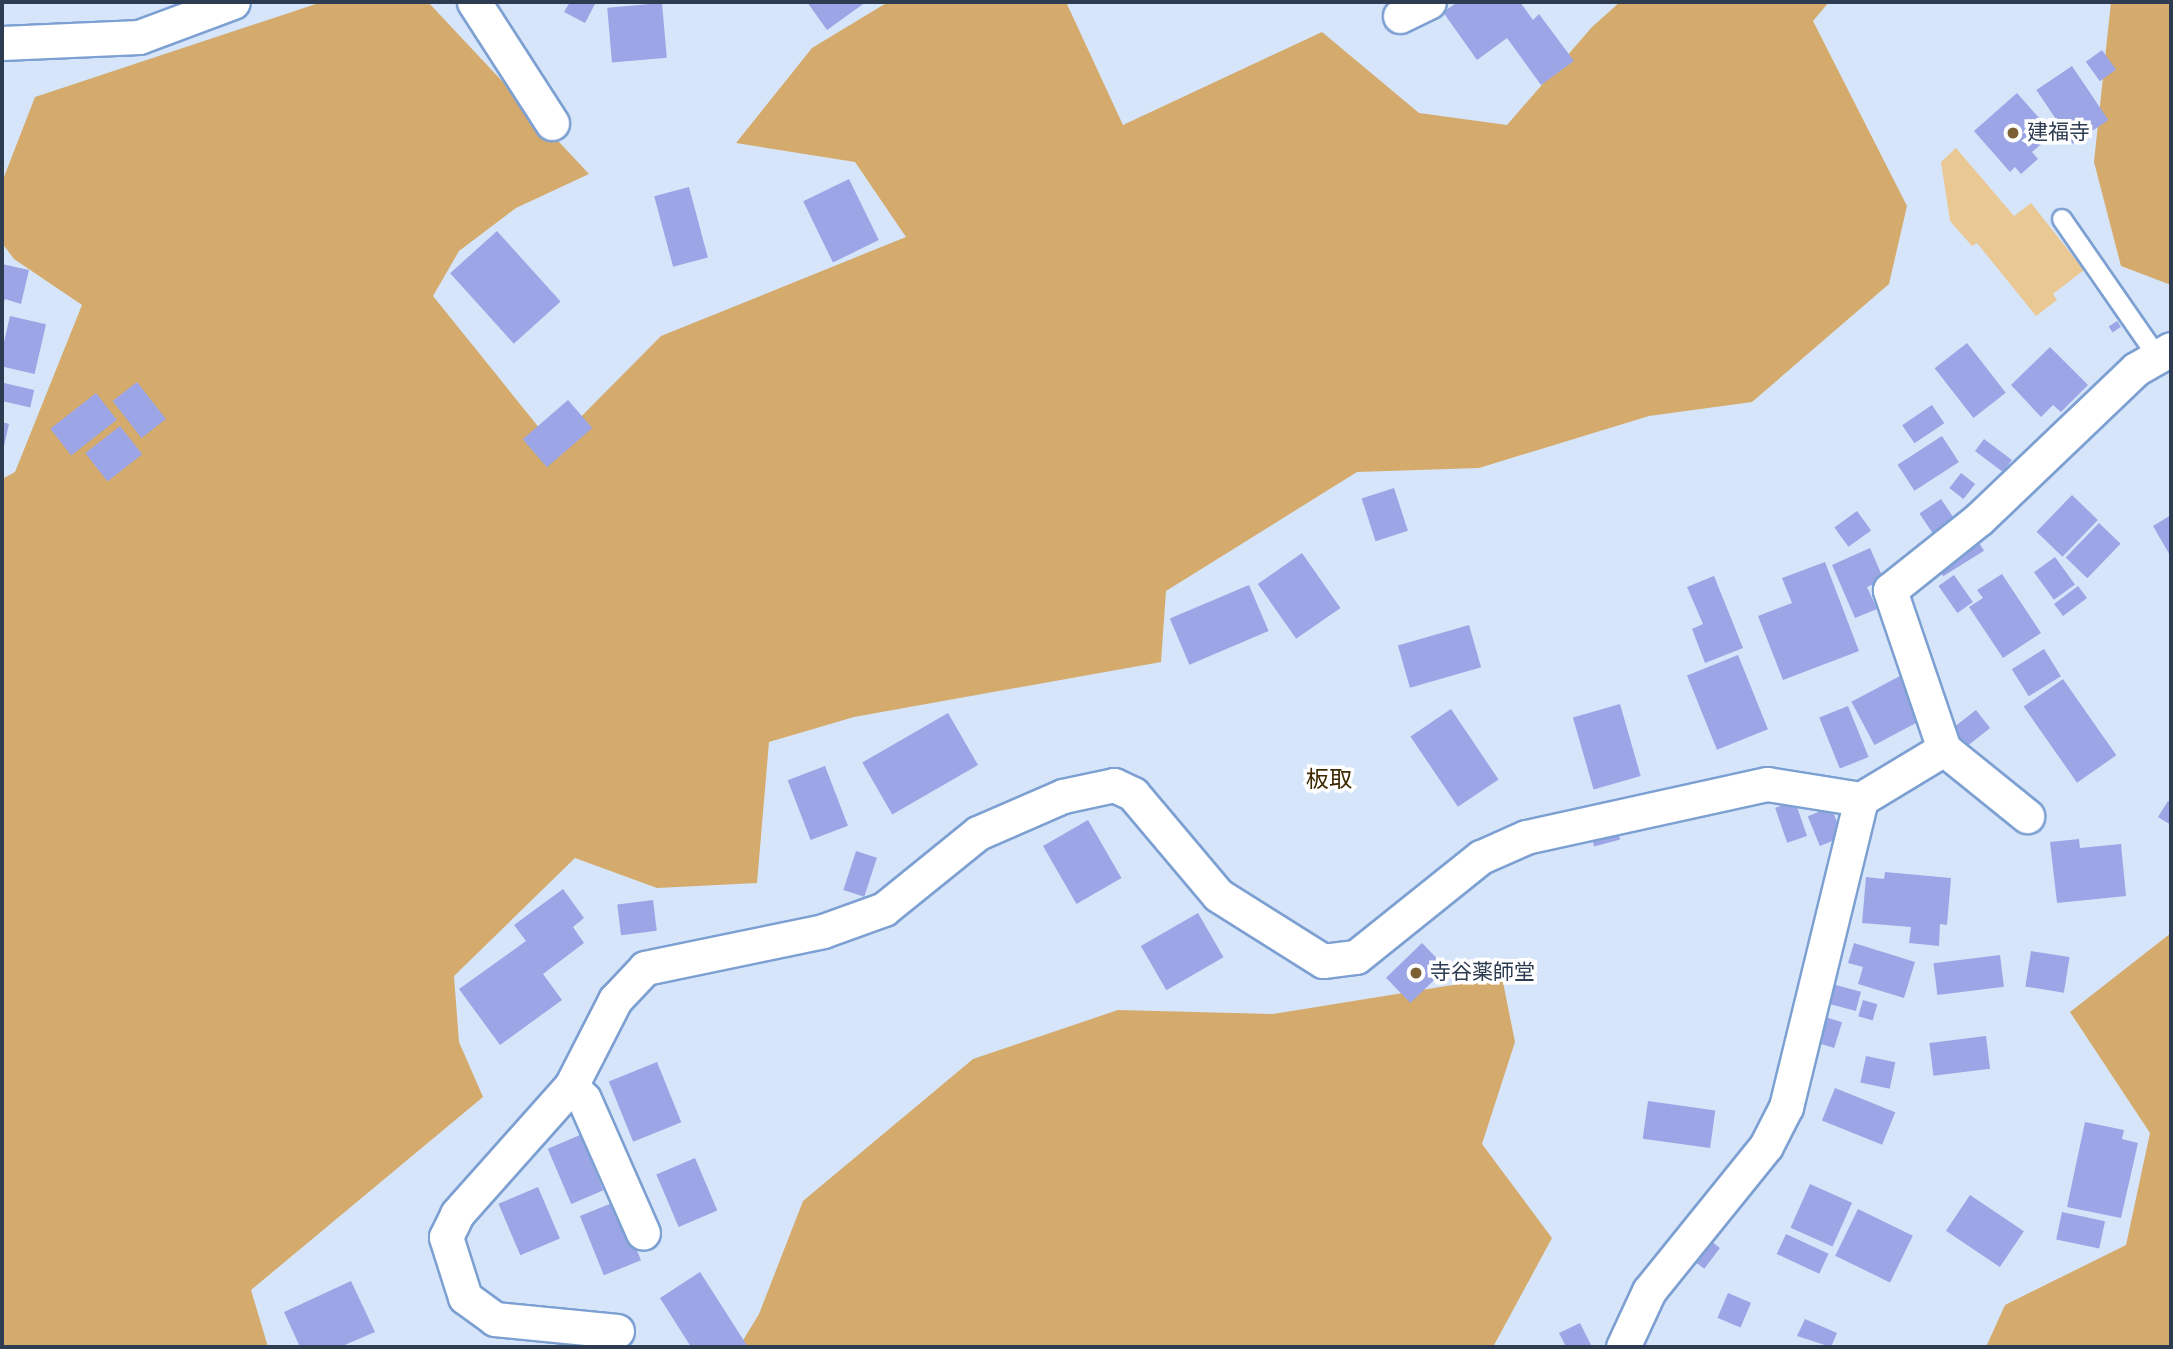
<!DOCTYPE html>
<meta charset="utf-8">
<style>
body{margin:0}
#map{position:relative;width:2173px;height:1349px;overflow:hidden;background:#d6e5fa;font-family:"Sofia Sans Condensed","Noto Sans JP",sans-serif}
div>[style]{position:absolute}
.green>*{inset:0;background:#eac894}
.forest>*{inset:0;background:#d4ab6d}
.building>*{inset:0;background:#9ca6e6;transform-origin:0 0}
.roads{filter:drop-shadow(2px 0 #7da0d2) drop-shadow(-2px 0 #7da0d2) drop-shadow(0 2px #7da0d2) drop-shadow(0 -2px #7da0d2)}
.service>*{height:18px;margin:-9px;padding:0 9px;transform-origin:9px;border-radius:9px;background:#fff}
.minor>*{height:33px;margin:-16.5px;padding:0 16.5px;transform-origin:16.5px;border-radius:16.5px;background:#fff}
.dots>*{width:19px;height:19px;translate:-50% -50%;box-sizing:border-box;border:4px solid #fff;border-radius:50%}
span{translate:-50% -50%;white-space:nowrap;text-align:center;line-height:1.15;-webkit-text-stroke:7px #fff;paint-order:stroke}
.poi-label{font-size:21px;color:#2d3c51}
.left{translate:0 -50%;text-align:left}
.neighbourhood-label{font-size:23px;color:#3e2903}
.frame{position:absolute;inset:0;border:4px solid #2d3c51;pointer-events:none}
</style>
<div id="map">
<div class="green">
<div style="clip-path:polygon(1956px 148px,2014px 216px,2031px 203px,2084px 270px,2053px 294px,2057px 300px,2036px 316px,1977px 243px,1972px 246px,1950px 221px,1941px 162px)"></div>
</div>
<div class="forest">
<div style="clip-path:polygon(322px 2px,428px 2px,589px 174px,516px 208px,459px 251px,433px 296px,553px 445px,661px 336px,906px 237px,855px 162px,736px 143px,812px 48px,888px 2px,1066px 2px,1123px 125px,1322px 32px,1419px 113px,1507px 125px,1592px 27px,1620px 2px,1829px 2px,1813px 21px,1907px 206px,1889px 284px,1752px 402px,1649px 416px,1479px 468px,1357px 472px,1166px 591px,1161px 662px,854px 717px,769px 742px,757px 883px,657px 888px,575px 858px,454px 976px,459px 1042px,483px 1097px,251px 1290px,268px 1347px,2px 1347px,2px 479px,15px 472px,82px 305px,14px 259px,2px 243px,2px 182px,35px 97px)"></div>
<div style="clip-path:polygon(2111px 2px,2171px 2px,2171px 285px,2121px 266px,2094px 162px)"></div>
<div style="clip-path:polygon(2171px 933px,2171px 1347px,1986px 1347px,2005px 1305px,2126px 1245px,2150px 1133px,2070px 1012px)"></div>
<div style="clip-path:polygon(1502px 977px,1515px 1042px,1482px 1144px,1552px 1238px,1493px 1347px,739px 1347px,759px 1314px,803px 1201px,973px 1059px,1118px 1010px,1273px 1014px)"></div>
</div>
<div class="building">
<div style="clip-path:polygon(570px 2px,596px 2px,585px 23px,564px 12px)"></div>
<div style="clip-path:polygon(807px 2px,866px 2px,827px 30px)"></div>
<div style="clip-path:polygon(1458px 2px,1520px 2px,1533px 20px,1539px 14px,1574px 61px,1541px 85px,1507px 38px,1477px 60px,1443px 12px)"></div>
<div style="left:662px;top:3px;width:55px;height:55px;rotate:85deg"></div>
<div style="left:2102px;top:50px;width:24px;height:20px;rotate:54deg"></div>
<div style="left:2072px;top:66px;width:65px;height:43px;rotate:56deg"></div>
<div style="clip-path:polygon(2017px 93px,2053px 134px,2032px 152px,2038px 159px,2021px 174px,2015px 167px,2010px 172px,1974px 131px)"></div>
<div style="left:849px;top:179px;width:68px;height:51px;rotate:64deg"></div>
<div style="left:689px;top:187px;width:73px;height:36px;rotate:75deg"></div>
<div style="left:497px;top:231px;width:95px;height:63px;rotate:48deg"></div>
<div style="clip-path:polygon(2px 264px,29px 270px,21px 304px,5px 299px,2px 307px)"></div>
<div style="left:10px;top:316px;width:37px;height:51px;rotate:13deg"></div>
<div style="left:2117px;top:321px;width:7px;height:10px;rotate:56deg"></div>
<div style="left:1967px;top:343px;width:63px;height:41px;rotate:52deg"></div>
<div style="clip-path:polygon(2050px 347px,2088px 385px,2061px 412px,2053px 405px,2041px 417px,2011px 385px)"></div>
<div style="left:137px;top:382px;width:47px;height:31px;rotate:52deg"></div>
<div style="left:4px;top:383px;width:31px;height:18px;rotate:13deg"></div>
<div style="left:96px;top:393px;width:34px;height:58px;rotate:52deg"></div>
<div style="left:568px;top:400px;width:37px;height:60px;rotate:49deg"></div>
<div style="left:1932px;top:405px;width:22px;height:36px;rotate:56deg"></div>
<div style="clip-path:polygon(2px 422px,9px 424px,3px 450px,2px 449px)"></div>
<div style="left:120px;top:426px;width:36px;height:44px;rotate:52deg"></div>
<div style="left:1942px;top:436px;width:31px;height:53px;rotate:57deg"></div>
<div style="left:1984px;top:439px;width:35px;height:15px;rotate:37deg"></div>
<div style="left:1961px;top:473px;width:18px;height:19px;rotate:38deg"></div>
<div style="left:1394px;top:488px;width:45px;height:34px;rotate:72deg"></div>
<div style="left:2072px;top:495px;width:36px;height:51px;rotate:44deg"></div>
<div style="left:1941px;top:499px;width:25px;height:26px;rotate:56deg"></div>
<div style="left:1857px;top:511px;width:24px;height:28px;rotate:54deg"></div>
<div style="clip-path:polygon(2171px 515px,2171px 557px,2153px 526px)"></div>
<div style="left:2099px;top:523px;width:30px;height:48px;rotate:44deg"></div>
<div style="left:1976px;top:538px;width:15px;height:48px;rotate:58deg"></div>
<div style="clip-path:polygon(1870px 548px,1884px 580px,1867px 587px,1877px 609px,1855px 618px,1832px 565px)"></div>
<div style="left:1302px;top:553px;width:67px;height:54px;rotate:55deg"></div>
<div style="left:2055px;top:557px;width:34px;height:26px;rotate:54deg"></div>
<div style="clip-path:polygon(1825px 562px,1859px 651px,1783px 680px,1758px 616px,1792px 603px,1782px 578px)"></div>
<div style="clip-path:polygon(2002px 574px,2041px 633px,2003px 658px,1969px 607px,1983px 598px,1977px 590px)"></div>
<div style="left:1954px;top:575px;width:33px;height:19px;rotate:55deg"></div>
<div style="clip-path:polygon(1714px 576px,1743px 648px,1705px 663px,1692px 629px,1703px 624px,1687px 587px)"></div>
<div style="left:1249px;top:585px;width:50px;height:86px;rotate:67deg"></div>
<div style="left:2078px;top:586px;width:15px;height:30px;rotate:53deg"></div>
<div style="left:1469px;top:625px;width:44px;height:74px;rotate:74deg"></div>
<div style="left:2044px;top:649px;width:32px;height:38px;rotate:58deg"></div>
<div style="left:1738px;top:655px;width:80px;height:55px;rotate:68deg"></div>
<div style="left:1900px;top:676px;width:49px;height:55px;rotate:62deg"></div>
<div style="left:2063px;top:679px;width:93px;height:48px;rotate:55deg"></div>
<div style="left:1620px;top:704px;width:75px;height:49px;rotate:74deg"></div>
<div style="left:1848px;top:706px;width:55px;height:31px;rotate:68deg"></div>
<div style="left:1451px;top:709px;width:85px;height:49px;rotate:56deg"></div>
<div style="left:1976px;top:710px;width:23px;height:31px;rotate:52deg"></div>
<div style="left:948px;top:713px;width:60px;height:99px;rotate:60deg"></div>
<div style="left:825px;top:766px;width:64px;height:40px;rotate:69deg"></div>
<div style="left:1795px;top:801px;width:37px;height:21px;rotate:71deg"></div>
<div style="clip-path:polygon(2168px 801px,2171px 803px,2171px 825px,2158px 817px)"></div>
<div style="left:1831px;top:807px;width:32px;height:25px;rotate:68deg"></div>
<div style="left:1088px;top:820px;width:67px;height:52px;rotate:60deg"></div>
<div style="left:1616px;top:824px;width:16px;height:27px;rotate:75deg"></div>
<div style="clip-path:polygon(2079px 839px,2080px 848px,2121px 844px,2126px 896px,2057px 903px,2050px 842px)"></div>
<div style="left:856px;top:851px;width:22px;height:41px;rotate:18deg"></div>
<div style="clip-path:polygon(1885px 872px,1951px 878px,1947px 925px,1940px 924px,1939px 946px,1909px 943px,1911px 927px,1862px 923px,1866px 877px,1884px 879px)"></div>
<div style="clip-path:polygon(563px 889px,584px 918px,573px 927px,584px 943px,543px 974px,562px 1000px,500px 1045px,459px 989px,526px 941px,514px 925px)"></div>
<div style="left:653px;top:900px;width:31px;height:36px;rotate:83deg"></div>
<div style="left:1198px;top:913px;width:51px;height:66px;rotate:60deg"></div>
<div style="left:1422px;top:943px;width:35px;height:50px;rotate:46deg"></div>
<div style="clip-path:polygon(1854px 943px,1915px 962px,1904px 998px,1858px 984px,1863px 967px,1848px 963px)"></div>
<div style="left:2031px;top:951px;width:39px;height:36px;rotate:9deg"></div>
<div style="left:2000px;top:955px;width:32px;height:67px;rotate:83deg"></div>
<div style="left:1832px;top:984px;width:30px;height:20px;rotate:15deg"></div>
<div style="left:1863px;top:1000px;width:15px;height:17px;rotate:16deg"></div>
<div style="left:1822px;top:1016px;width:21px;height:27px;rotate:17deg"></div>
<div style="left:1986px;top:1036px;width:33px;height:57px;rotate:83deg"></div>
<div style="left:1866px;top:1056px;width:30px;height:27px;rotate:12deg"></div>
<div style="left:657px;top:1062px;width:65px;height:52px;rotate:68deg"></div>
<div style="left:1835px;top:1088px;width:65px;height:35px;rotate:22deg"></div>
<div style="left:1648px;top:1101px;width:68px;height:38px;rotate:8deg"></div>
<div style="clip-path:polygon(2085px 1122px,2124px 1130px,2122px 1139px,2138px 1143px,2121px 1218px,2067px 1207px)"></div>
<div style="left:580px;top:1135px;width:60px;height:35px;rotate:67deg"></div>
<div style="left:695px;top:1158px;width:57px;height:42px;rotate:67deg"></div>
<div style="left:1810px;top:1184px;width:46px;height:48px;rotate:24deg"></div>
<div style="left:538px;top:1187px;width:56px;height:43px;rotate:67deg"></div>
<div style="left:1970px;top:1195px;width:65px;height:43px;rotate:34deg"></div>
<div style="left:617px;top:1201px;width:64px;height:40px;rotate:68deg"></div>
<div style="left:1858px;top:1209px;width:61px;height:52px;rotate:26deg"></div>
<div style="left:2062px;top:1212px;width:44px;height:28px;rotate:12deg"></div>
<div style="left:1786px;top:1234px;width:47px;height:22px;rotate:25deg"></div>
<div style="left:1704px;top:1236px;width:20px;height:26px;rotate:37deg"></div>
<div style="clip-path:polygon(700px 1272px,748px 1347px,691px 1347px,660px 1298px)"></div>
<div style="clip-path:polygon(351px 1281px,375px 1332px,340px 1347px,300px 1347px,284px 1312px)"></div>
<div style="left:1728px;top:1293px;width:25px;height:27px;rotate:23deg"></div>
<div style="clip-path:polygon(1805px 1319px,1837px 1333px,1831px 1347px,1797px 1336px)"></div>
<div style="clip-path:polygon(1580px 1323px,1592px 1347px,1566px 1347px,1559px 1333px)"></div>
</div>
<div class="roads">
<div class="service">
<div style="left:2062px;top:219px;width:167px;rotate:55.3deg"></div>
</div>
<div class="minor">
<div style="left:474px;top:2px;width:144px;rotate:57.2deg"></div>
<div style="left:1400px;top:16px;width:32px;rotate:-26deg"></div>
<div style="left:2px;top:43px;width:137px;rotate:-2.5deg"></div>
<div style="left:139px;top:37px;width:100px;rotate:-20.4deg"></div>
<div style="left:1944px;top:749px;width:107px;rotate:38.9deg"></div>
<div style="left:571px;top:1086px;width:18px;rotate:45deg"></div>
<div style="left:584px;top:1099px;width:146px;rotate:66.2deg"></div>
<div style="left:617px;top:1331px;width:123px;rotate:-174.4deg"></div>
<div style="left:495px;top:1319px;width:37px;rotate:-144deg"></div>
<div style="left:465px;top:1297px;width:63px;rotate:-107.6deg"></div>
<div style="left:446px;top:1237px;width:25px;rotate:-64deg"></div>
<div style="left:457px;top:1214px;width:171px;rotate:-48.3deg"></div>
<div style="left:571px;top:1086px;width:97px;rotate:-62.9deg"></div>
<div style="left:615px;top:1000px;width:44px;rotate:-46.8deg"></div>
<div style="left:645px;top:968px;width:182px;rotate:-11.7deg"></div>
<div style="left:823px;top:931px;width:65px;rotate:-19.8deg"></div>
<div style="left:884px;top:909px;width:121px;rotate:-39deg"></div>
<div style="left:978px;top:833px;width:93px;rotate:-23.5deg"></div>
<div style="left:1063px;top:796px;width:52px;rotate:-12.2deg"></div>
<div style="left:1114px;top:785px;width:21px;rotate:25deg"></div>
<div style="left:1133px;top:794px;width:132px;rotate:49.9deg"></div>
<div style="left:1218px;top:895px;width:124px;rotate:32.2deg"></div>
<div style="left:1323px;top:961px;width:33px;rotate:-7deg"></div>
<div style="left:1356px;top:957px;width:160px;rotate:-38.7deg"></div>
<div style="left:1481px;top:857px;width:49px;rotate:-24deg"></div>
<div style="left:1526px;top:837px;width:247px;rotate:-12.4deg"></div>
<div style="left:1767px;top:784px;width:95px;rotate:9.1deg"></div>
<div style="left:1861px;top:799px;width:97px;rotate:-31.1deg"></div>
<div style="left:1944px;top:749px;width:168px;rotate:-108.8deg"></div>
<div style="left:1890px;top:590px;width:114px;rotate:-38.6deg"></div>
<div style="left:1979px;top:519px;width:217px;rotate:-43.7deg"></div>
<div style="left:2136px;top:369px;width:40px;rotate:-29.7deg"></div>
<div style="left:1623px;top:1347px;width:62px;rotate:-65.1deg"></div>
<div style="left:1649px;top:1291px;width:186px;rotate:-51.1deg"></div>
<div style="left:1766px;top:1146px;width:44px;rotate:-62.9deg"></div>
<div style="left:1786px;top:1107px;width:317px;rotate:-76.3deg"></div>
</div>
</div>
<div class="dots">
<div style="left:2013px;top:133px;background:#7c5f32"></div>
<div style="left:1416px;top:973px;background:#7c5f32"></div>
</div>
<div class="poi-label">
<span class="left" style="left:2027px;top:133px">建福寺</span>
<span class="left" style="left:1430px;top:973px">寺谷薬師堂</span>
</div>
<div class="neighbourhood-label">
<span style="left:1329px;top:780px">板取</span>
</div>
<div class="frame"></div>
</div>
